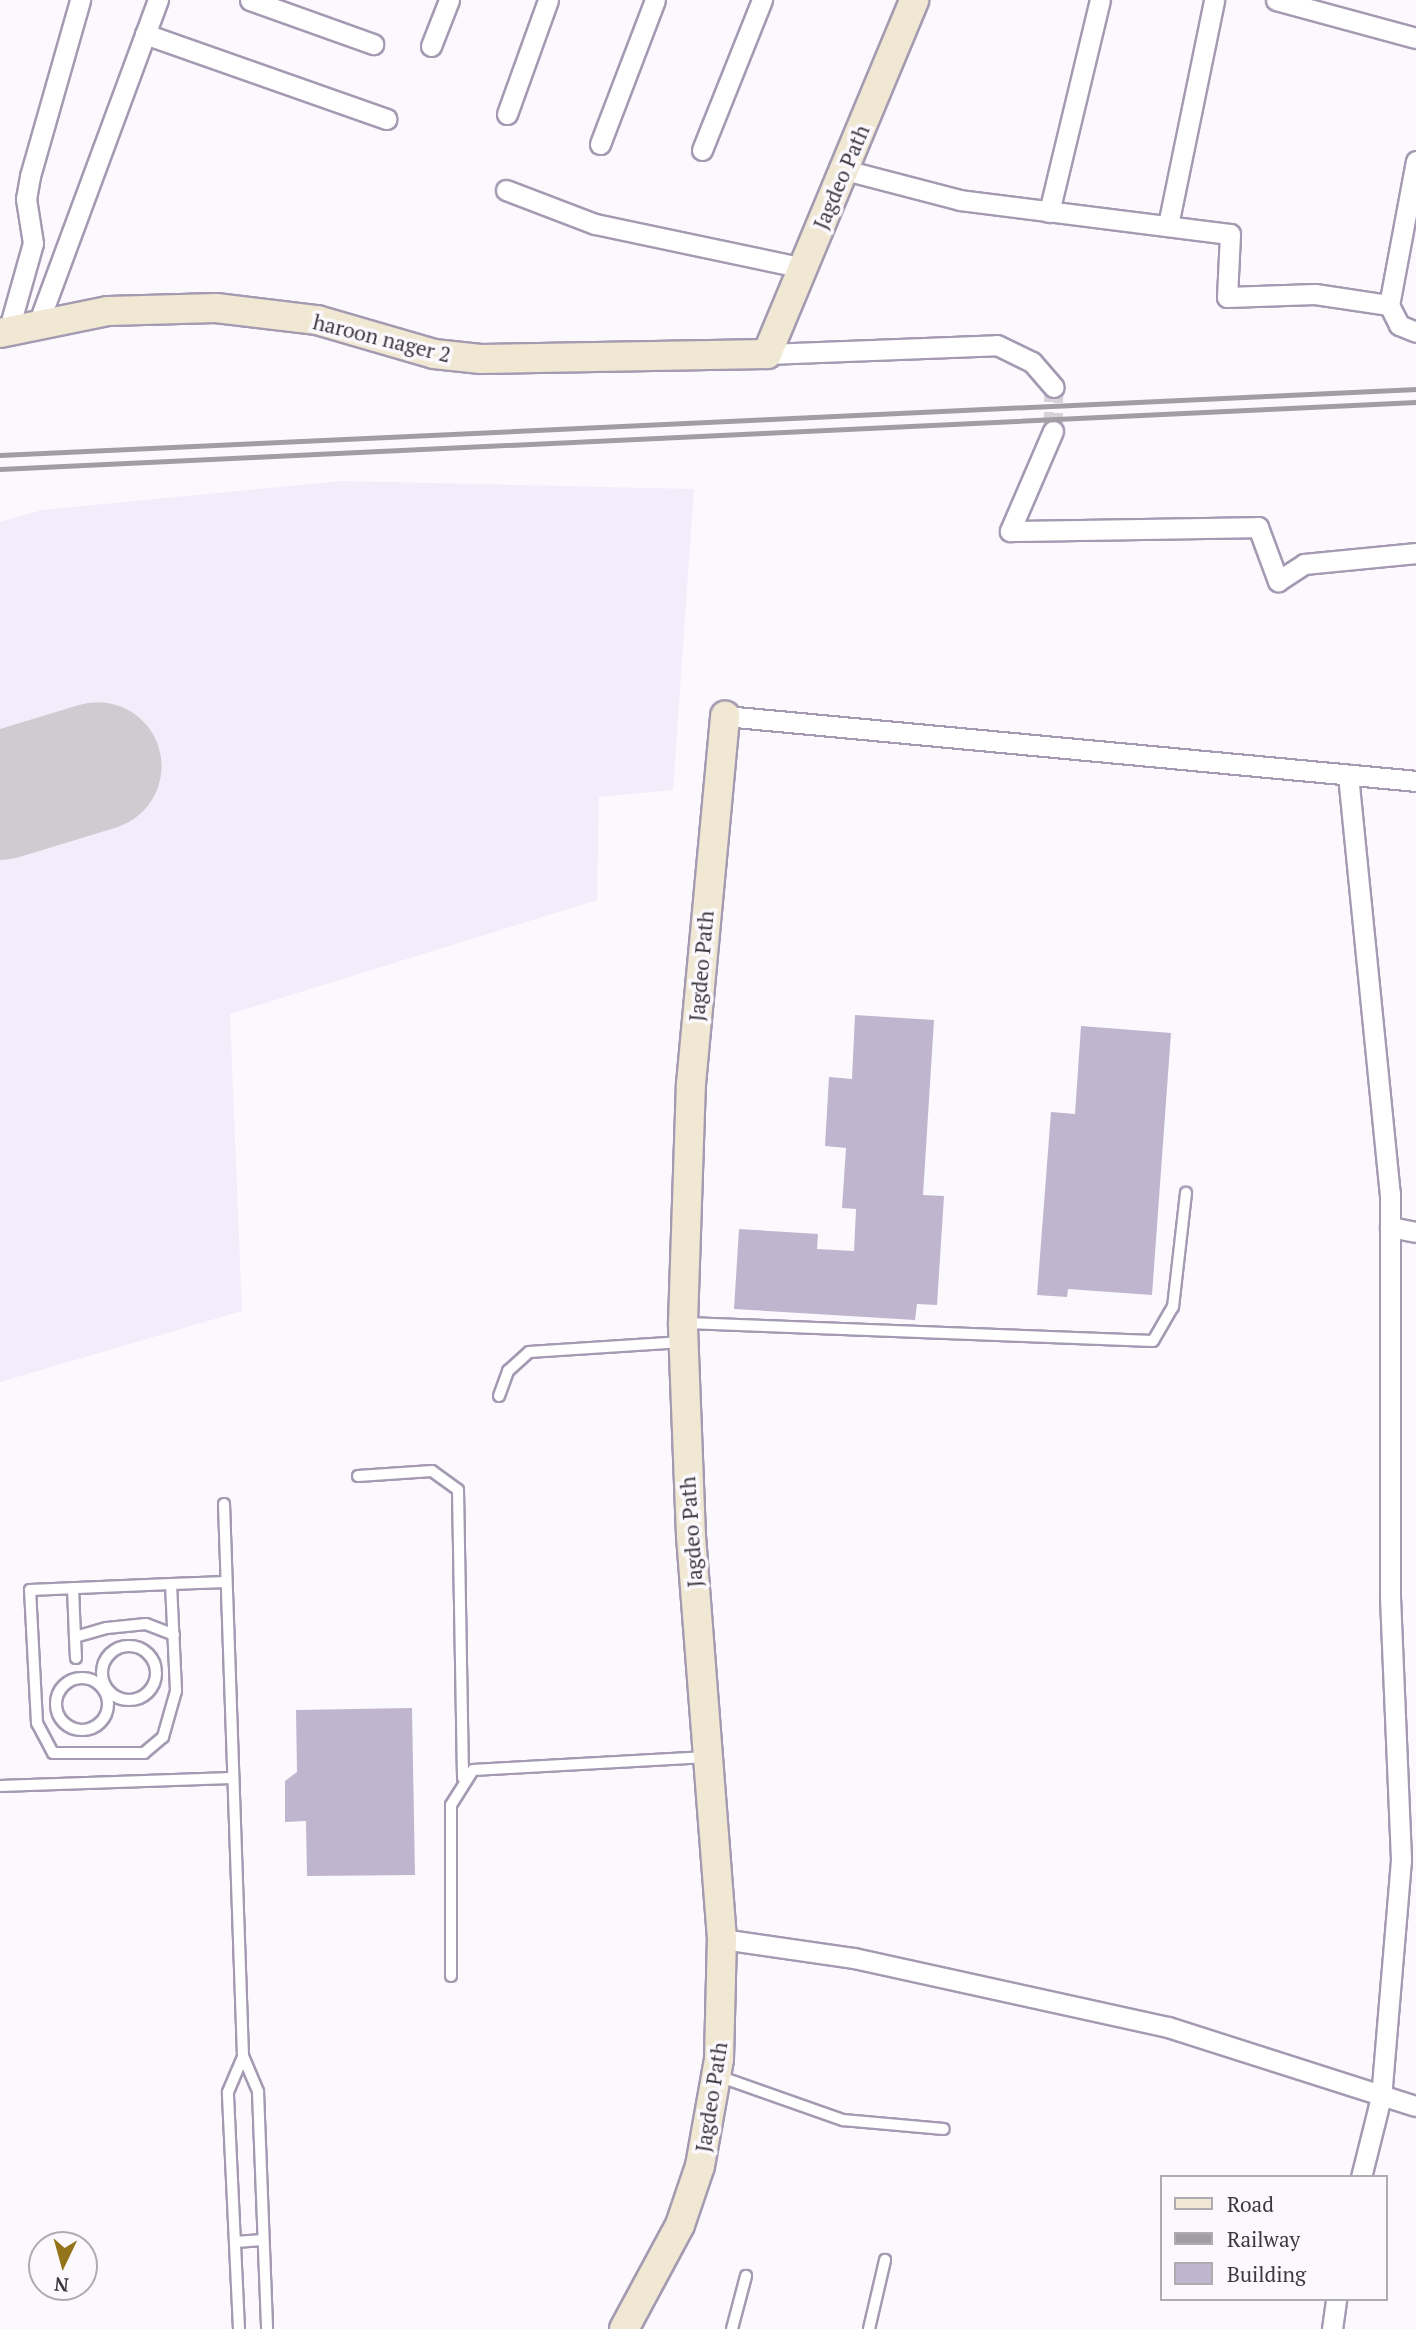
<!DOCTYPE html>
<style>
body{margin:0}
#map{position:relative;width:1416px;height:2329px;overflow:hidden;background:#fbf9fe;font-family:"PT Serif",serif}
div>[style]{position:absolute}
.built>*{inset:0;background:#f3edfb}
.runway>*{height:128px;margin:-64px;padding:0 64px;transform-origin:64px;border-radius:64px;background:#cecbd1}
.building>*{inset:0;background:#c0b5ce}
.street-tunnel>*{height:19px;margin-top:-9.5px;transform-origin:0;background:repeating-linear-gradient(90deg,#d5d2d8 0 19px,transparent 0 29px)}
.roads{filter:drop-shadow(2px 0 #a49ab2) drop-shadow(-2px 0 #a49ab2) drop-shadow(0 2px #a49ab2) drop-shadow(0 -2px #a49ab2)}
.lane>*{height:10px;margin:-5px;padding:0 5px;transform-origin:5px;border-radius:5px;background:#fff}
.lane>.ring{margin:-5px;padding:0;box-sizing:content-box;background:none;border:10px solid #fff;border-radius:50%}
.street>*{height:19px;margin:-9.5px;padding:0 9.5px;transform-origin:9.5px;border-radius:9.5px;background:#fff}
.secondary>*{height:28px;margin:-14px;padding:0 14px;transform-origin:14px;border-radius:14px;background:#f0e8d3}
.rail>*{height:5px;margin:-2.5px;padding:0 2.5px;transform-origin:2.5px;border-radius:2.5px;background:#a09da4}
span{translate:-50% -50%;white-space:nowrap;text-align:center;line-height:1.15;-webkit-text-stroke:7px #fbf9fe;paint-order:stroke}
.street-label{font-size:21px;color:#3c3741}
.legend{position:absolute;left:1160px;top:2175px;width:228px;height:126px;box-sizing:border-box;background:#fbf9fe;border:2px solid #afabb2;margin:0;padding:9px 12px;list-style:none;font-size:21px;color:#3c3741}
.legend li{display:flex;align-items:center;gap:14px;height:35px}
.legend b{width:35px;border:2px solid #afabb2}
.north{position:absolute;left:28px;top:2231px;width:70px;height:70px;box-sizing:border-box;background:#fbf9fe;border:2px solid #afabb2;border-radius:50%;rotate:185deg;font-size:19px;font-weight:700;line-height:28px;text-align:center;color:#3c3741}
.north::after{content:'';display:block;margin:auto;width:24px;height:32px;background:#93741a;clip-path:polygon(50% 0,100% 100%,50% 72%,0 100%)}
</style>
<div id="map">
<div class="built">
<div style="clip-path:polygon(342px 481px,694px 489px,673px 790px,599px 797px,597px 900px,230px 1014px,242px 1311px,0 1382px,0 522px,42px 510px)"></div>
</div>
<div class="runway">
<div style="left:0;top:796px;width:102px;rotate:-17deg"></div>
</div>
<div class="building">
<div style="clip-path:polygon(855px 1015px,934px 1020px,923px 1195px,944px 1196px,937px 1305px,917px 1304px,915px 1320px,734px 1309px,739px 1229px,818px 1234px,817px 1249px,854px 1251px,856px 1209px,842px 1208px,846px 1148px,825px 1146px,829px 1077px,852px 1079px)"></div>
<div style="clip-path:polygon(1081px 1026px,1171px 1033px,1152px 1295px,1068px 1289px,1067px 1297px,1037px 1295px,1051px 1112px,1075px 1114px)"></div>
<div style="clip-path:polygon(412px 1708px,415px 1875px,307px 1876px,306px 1821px,285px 1822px,285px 1781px,297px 1772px,296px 1710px)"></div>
</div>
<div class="street-tunnel">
<div style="left:1053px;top:431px;width:44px;rotate:-88.7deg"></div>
</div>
<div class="roads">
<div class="lane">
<div style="left:687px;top:1323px;width:466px;rotate:2.2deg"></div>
<div style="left:1153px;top:1341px;width:39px;rotate:-60deg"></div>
<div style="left:1173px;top:1307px;width:115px;rotate:-83.5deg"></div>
<div style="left:499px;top:1396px;width:27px;rotate:-70deg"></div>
<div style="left:508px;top:1371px;width:28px;rotate:-42deg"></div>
<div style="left:529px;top:1352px;width:154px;rotate:-3.7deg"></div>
<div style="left:358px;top:1476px;width:74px;rotate:-3.9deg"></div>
<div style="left:432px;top:1471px;width:32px;rotate:36deg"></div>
<div style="left:458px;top:1490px;width:288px;rotate:89deg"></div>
<div style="left:224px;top:1504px;width:552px;rotate:88.03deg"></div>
<div style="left:243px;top:2056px;width:39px;rotate:67deg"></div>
<div style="left:258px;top:2092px;width:237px;rotate:87.8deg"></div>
<div style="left:171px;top:1584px;width:107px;rotate:87.3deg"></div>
<div style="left:176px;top:1691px;width:48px;rotate:105.8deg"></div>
<div style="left:163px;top:1737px;width:25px;rotate:140deg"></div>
<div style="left:144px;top:1753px;width:91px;rotate:180deg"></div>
<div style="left:53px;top:1753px;width:34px;rotate:-118deg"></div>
<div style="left:37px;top:1723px;width:133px;rotate:-93deg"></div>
<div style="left:30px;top:1590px;width:141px;rotate:-2.4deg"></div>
<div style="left:171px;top:1584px;width:55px;rotate:-2.1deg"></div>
<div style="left:73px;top:1588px;width:49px;rotate:87.7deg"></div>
<div class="ring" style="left:102px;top:1646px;width:44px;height:44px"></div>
<div style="left:76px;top:1658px;width:21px;rotate:-93deg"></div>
<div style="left:75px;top:1637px;width:33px;rotate:-16deg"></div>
<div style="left:107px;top:1628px;width:39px;rotate:-6deg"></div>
<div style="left:146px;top:1624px;width:30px;rotate:21deg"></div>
<div class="ring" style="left:56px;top:1678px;width:42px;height:42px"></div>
<div style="left:0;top:1786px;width:232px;rotate:-2deg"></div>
<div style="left:451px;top:1976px;width:171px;rotate:-90deg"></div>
<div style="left:451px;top:1805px;width:41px;rotate:-57.8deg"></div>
<div style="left:473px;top:1770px;width:234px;rotate:-3.2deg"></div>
<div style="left:718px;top:2076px;width:133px;rotate:19.4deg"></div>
<div style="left:843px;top:2120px;width:101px;rotate:5.1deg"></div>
<div style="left:235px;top:2242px;width:28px;rotate:-4deg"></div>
<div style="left:239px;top:2329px;width:237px;rotate:-92.7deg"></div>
<div style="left:228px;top:2092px;width:39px;rotate:-67deg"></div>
<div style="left:732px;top:2329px;width:55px;rotate:-75.2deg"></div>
<div style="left:869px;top:2329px;width:71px;rotate:-76.9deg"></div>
</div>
<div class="street">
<div style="left:250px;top:0;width:131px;rotate:19.7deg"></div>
<div style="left:1276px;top:0;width:145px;rotate:15.2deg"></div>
<div style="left:145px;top:34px;width:256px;rotate:19.4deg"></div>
<div style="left:431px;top:46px;width:49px;rotate:-68.6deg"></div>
<div style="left:507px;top:114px;width:121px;rotate:-70.2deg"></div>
<div style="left:600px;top:144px;width:154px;rotate:-69.1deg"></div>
<div style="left:702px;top:150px;width:162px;rotate:-68.2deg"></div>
<div style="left:1416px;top:161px;width:147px;rotate:100.6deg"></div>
<div style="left:1389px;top:305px;width:22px;rotate:63deg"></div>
<div style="left:1399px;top:325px;width:18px;rotate:22deg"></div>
<div style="left:845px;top:170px;width:119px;rotate:14.6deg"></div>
<div style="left:960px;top:200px;width:272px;rotate:7.2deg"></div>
<div style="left:1230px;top:234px;width:63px;rotate:92.7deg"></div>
<div style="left:1227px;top:297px;width:88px;rotate:-2deg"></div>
<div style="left:1315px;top:294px;width:75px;rotate:8.5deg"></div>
<div style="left:506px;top:190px;width:95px;rotate:20.9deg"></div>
<div style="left:595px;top:224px;width:213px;rotate:11.9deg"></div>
<div style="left:1049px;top:212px;width:218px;rotate:-76.5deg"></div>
<div style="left:1168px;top:225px;width:230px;rotate:-78.4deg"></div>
<div style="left:38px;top:324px;width:346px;rotate:-69.7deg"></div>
<div style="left:8px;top:332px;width:92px;rotate:-74.3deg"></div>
<div style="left:33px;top:243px;width:45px;rotate:-99deg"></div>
<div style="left:26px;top:199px;width:23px;rotate:-80deg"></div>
<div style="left:30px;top:176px;width:183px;rotate:-74.1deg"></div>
<div style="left:767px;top:354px;width:230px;rotate:-2.2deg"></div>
<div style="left:997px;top:345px;width:39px;rotate:26deg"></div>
<div style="left:1032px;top:362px;width:33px;rotate:49deg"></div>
<div style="left:1053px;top:431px;width:109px;rotate:113.3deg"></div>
<div style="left:1010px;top:531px;width:248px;rotate:-0.9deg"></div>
<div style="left:1258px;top:527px;width:58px;rotate:69.7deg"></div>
<div style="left:1278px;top:581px;width:31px;rotate:-33deg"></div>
<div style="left:1304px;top:564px;width:113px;rotate:-5.6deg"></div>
<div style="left:725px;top:716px;width:694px;rotate:5.37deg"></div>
<div style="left:1348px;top:775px;width:420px;rotate:84.3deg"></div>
<div style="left:1390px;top:1193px;width:404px;rotate:90deg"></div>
<div style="left:1390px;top:1597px;width:263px;rotate:87.6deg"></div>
<div style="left:1401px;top:1860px;width:238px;rotate:94.8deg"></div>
<div style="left:1381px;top:2097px;width:82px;rotate:104deg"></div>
<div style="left:1390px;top:1227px;width:26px;rotate:11deg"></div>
<div style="left:722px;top:1939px;width:133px;rotate:8.2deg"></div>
<div style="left:854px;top:1958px;width:321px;rotate:12.4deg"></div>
<div style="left:1168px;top:2027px;width:260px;rotate:17.7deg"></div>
<div style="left:1332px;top:2329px;width:30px;rotate:-82deg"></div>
</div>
<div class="secondary">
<div style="left:0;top:333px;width:110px;rotate:-11.5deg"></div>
<div style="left:108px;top:311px;width:108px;rotate:-1.6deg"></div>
<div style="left:216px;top:308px;width:102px;rotate:6.8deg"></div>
<div style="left:317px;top:320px;width:122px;rotate:16.2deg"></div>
<div style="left:434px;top:354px;width:47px;rotate:6.1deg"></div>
<div style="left:481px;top:359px;width:286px;rotate:-1deg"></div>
<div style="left:767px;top:354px;width:383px;rotate:-67.4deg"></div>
<div style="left:624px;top:2329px;width:118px;rotate:-61.7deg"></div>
<div style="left:680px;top:2225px;width:62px;rotate:-71.3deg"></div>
<div style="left:700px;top:2166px;width:109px;rotate:-79.9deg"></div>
<div style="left:719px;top:2059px;width:120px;rotate:-88.6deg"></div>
<div style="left:722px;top:1939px;width:404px;rotate:-94.4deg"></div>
<div style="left:691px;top:1536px;width:213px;rotate:-92.2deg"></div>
<div style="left:683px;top:1323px;width:239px;rotate:-88.1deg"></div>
<div style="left:691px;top:1084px;width:370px;rotate:-84.7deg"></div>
</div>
</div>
<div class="rail">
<div style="left:0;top:455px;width:1418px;rotate:-2.67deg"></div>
<div style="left:0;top:469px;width:1418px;rotate:-2.71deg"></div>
</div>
<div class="street-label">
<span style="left:841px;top:177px;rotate:-67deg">Jagdeo Path</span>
<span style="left:382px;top:338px;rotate:14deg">haroon nager 2</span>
<span style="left:701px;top:966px;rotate:-85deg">Jagdeo Path</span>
<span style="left:691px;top:1532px;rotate:-94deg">Jagdeo Path</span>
<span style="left:711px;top:2097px;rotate:-81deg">Jagdeo Path</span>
</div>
<ul class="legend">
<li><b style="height:9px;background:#f0e8d3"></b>Road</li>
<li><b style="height:9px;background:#a09da4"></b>Railway</li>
<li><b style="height:19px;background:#c0b5ce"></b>Building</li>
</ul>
<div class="north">N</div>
</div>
